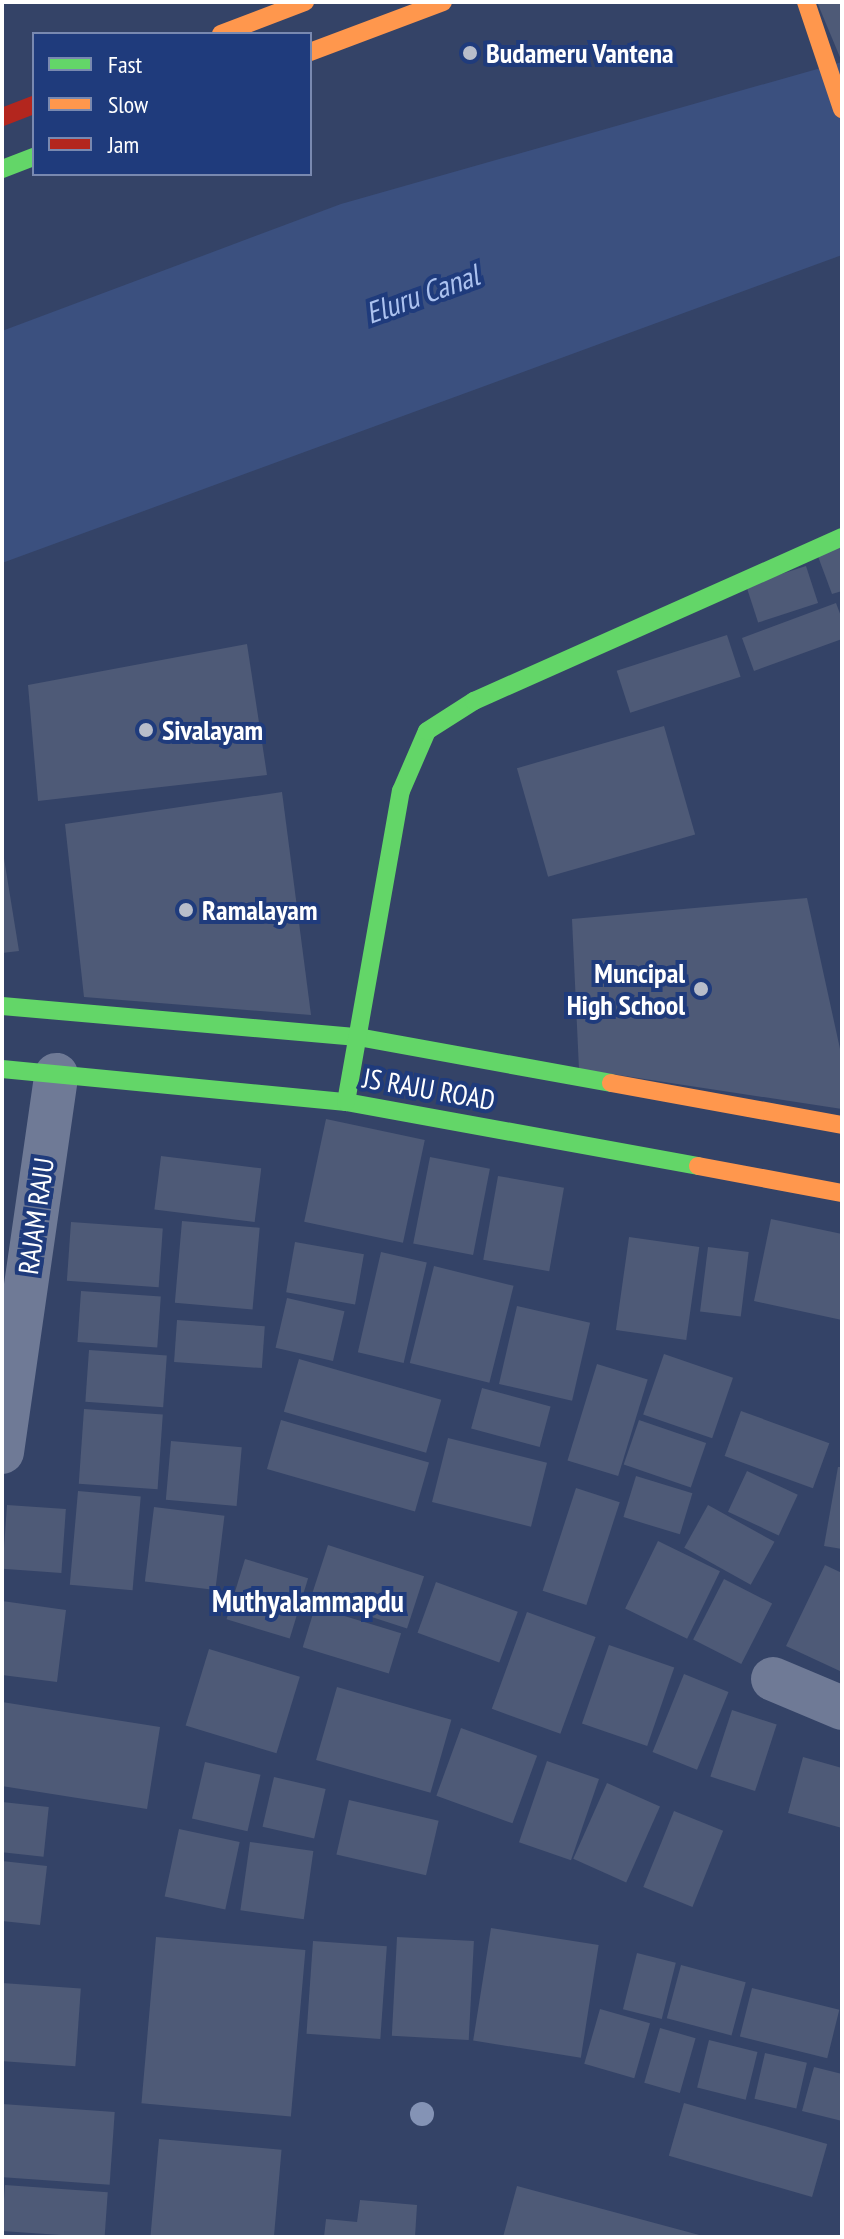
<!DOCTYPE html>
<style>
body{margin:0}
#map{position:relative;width:844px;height:2239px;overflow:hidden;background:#344367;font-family:"PT Sans Narrow",sans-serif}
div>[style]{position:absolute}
.water>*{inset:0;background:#3b507f}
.building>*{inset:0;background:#4e5a77;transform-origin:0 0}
.street>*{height:44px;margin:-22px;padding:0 22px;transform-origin:22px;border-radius:22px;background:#6f7a96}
.fast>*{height:18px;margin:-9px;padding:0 9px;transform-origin:9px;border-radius:9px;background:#63d668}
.slow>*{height:18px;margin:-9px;padding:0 9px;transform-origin:9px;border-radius:9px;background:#ff974d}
.jam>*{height:18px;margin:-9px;padding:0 9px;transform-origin:9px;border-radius:9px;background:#b3261e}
.trees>*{width:24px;height:24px;margin:-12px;border-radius:50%;background:#8493b5}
.dots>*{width:22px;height:22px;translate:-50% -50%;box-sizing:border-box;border:4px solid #1f3b7c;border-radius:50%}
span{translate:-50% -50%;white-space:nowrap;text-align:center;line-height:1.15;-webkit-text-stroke:8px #1f3b7c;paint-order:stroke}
.poi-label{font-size:28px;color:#fff;font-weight:700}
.left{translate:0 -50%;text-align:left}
.right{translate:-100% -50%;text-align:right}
.street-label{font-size:28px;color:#fff}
.water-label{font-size:30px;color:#acc2ef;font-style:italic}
.neighbourhood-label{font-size:30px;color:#fff;font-weight:700}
.frame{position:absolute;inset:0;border:4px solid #fff;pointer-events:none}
.legend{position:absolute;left:32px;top:32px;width:280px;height:144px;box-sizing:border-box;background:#1f3b7c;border:2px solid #7989b0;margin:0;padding:10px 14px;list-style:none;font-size:24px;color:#fff}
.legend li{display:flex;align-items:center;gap:16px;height:40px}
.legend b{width:40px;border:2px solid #7989b0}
</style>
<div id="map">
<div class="water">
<div style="clip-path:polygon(842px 62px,842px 255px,2px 563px,2px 331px,341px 204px)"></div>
</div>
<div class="building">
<div style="clip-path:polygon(817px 2px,842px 2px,842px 62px)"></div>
<div style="clip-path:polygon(842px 542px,842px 591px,832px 594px,816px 551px)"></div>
<div style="left:806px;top:566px;width:39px;height:63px;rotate:72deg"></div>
<div style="clip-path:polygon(836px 603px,842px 619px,842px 639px,754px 671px,742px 638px)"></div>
<div style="left:727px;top:635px;width:44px;height:116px;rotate:72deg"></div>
<div style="clip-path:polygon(247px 644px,267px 775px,38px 801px,28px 685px)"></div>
<div style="left:664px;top:726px;width:113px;height:153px;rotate:74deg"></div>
<div style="clip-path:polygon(282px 792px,311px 1015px,84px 997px,65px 824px)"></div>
<div style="clip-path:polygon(2px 846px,19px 951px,2px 953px)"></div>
<div style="clip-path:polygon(807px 898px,842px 1058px,842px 1109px,579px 1069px,572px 919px)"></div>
<div style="left:326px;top:1119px;width:101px;height:105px;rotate:12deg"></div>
<div style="left:161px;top:1156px;width:101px;height:54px;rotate:7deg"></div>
<div style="left:430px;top:1157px;width:61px;height:88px;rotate:11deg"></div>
<div style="left:498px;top:1176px;width:67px;height:85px;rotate:10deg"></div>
<div style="clip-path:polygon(771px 1219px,842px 1234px,842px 1320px,754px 1301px)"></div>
<div style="left:182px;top:1221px;width:78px;height:82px;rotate:5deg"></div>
<div style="left:71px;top:1222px;width:92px;height:59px;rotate:4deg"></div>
<div style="left:629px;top:1237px;width:71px;height:94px;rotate:8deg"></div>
<div style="left:295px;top:1242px;width:70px;height:51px;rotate:10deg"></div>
<div style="left:708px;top:1247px;width:41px;height:65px;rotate:7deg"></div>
<div style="left:381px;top:1252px;width:47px;height:103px;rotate:13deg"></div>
<div style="left:434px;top:1266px;width:82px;height:100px;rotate:14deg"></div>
<div style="left:81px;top:1291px;width:80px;height:51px;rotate:4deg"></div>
<div style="left:287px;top:1298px;width:59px;height:51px;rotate:13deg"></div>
<div style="left:517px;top:1306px;width:75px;height:80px;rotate:13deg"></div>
<div style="left:177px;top:1320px;width:88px;height:42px;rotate:4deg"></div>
<div style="left:89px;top:1350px;width:78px;height:52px;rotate:4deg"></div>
<div style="left:664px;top:1354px;width:73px;height:64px;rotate:19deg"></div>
<div style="left:299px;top:1359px;width:148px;height:55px;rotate:16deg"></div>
<div style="left:597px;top:1364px;width:53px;height:101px;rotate:17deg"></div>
<div style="left:482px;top:1388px;width:71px;height:42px;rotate:15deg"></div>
<div style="left:84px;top:1409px;width:79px;height:75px;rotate:4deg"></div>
<div style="left:741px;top:1411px;width:94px;height:48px;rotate:20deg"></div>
<div style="left:281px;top:1420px;width:154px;height:51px;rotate:16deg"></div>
<div style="left:639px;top:1420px;width:71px;height:47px;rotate:19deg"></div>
<div style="left:448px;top:1438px;width:102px;height:66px;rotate:14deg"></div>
<div style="left:171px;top:1441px;width:71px;height:59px;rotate:5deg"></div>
<div style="clip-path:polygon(838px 1467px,842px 1467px,842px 1549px,824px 1546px)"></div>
<div style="left:747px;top:1471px;width:56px;height:45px;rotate:25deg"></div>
<div style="left:636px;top:1476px;width:59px;height:43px;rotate:17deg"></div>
<div style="left:576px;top:1488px;width:46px;height:108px;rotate:18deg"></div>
<div style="left:78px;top:1491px;width:63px;height:94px;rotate:5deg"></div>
<div style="left:7px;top:1505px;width:59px;height:64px;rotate:4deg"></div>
<div style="left:708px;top:1505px;width:76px;height:49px;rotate:29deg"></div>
<div style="left:154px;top:1507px;width:71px;height:75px;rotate:7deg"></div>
<div style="left:658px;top:1541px;width:69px;height:75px;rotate:26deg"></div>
<div style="left:328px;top:1545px;width:101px;height:55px;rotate:18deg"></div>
<div style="left:245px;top:1559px;width:66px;height:63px;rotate:17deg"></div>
<div style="clip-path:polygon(825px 1565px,842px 1573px,842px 1672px,786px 1646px)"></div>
<div style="left:724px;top:1579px;width:54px;height:68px;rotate:27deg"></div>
<div style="left:436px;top:1582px;width:87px;height:54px;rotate:20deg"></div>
<div style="clip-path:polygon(2px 1601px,66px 1610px,57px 1682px,2px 1675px)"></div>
<div style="left:315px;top:1607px;width:90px;height:42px;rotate:17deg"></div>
<div style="left:527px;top:1612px;width:73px;height:103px;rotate:20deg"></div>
<div style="left:609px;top:1645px;width:69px;height:83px;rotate:19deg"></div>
<div style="left:209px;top:1649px;width:95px;height:80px;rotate:17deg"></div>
<div style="left:684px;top:1674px;width:48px;height:84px;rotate:22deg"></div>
<div style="left:337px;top:1687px;width:119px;height:76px;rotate:16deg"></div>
<div style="left:2px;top:1702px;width:160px;height:83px;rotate:9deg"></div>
<div style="left:732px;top:1710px;width:47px;height:70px;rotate:18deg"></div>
<div style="left:461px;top:1728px;width:81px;height:72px;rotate:20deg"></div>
<div style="clip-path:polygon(803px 1757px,842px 1768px,842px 1828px,788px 1813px)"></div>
<div style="left:547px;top:1761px;width:55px;height:86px;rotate:19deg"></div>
<div style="left:205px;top:1762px;width:57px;height:58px;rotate:13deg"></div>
<div style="left:274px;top:1777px;width:53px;height:51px;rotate:13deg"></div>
<div style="left:607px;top:1783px;width:58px;height:83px;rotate:24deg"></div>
<div style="left:349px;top:1800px;width:92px;height:56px;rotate:13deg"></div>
<div style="left:2px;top:1802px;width:47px;height:50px;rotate:6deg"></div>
<div style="left:674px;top:1811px;width:53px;height:82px;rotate:22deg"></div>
<div style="left:179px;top:1829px;width:62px;height:69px;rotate:12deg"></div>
<div style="left:250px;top:1842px;width:64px;height:69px;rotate:8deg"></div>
<div style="clip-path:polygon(2px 1861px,47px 1866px,40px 1925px,2px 1921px)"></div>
<div style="left:491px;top:1928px;width:109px;height:114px;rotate:9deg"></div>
<div style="left:156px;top:1937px;width:150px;height:167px;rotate:5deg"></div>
<div style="left:397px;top:1937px;width:77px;height:99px;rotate:3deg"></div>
<div style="left:313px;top:1941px;width:74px;height:93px;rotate:4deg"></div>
<div style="left:637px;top:1953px;width:40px;height:58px;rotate:14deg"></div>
<div style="left:681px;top:1965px;width:67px;height:55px;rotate:15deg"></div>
<div style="left:2px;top:1983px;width:79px;height:78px;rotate:4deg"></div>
<div style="left:752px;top:1988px;width:90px;height:50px;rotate:14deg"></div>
<div style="left:600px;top:2009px;width:52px;height:57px;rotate:16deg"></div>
<div style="left:660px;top:2028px;width:37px;height:57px;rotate:16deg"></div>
<div style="left:709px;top:2040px;width:50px;height:49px;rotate:14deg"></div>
<div style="left:765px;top:2053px;width:43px;height:47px;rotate:13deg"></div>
<div style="clip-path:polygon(814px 2067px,842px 2074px,842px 2121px,802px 2111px)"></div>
<div style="left:684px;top:2103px;width:149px;height:55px;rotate:16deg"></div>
<div style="left:2px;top:2104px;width:113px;height:73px;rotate:4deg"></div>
<div style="left:159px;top:2139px;width:123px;height:98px;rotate:5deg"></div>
<div style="left:5px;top:2185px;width:103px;height:46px;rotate:4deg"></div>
<div style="clip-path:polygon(517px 2186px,703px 2236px,703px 2237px,503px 2237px)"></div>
<div style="clip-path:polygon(360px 2200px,417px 2205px,415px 2237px,324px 2237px,326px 2219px,357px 2222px)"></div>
</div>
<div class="street">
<div style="left:2px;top:1452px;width:381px;rotate:-81.8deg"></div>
<div style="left:773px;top:1679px;width:75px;rotate:22.8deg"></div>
</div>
<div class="fast">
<div style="left:2px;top:169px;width:34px;rotate:-21deg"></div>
<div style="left:2px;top:1006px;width:357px;rotate:5deg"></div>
<div style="left:358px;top:1037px;width:257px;rotate:10.3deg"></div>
<div style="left:2px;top:1069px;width:346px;rotate:5.5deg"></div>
<div style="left:346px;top:1102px;width:358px;rotate:10.3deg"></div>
<div style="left:346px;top:1102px;width:316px;rotate:-80deg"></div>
<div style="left:401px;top:791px;width:65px;rotate:-66.6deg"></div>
<div style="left:427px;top:731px;width:56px;rotate:-32.6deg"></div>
<div style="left:474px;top:701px;width:403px;rotate:-24deg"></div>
</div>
<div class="slow">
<div style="left:806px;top:2px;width:113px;rotate:71.4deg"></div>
<div style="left:221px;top:34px;width:90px;rotate:-20.9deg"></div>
<div style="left:310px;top:52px;width:142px;rotate:-20.6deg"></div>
<div style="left:611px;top:1083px;width:235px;rotate:10.3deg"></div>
<div style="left:698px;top:1166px;width:147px;rotate:10.6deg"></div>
</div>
<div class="jam">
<div style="left:2px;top:117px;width:34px;rotate:-21deg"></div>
</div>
<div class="trees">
<div style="left:422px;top:2114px"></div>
</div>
<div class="dots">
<div style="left:470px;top:53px;background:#b8bdca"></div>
<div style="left:146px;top:730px;background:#b8bdca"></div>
<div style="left:186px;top:910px;background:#b8bdca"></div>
<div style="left:701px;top:989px;background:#b8bdca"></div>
</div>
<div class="poi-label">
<span class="left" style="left:486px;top:53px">Budameru Vantena</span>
<span class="left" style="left:162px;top:730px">Sivalayam</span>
<span class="left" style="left:202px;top:910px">Ramalayam</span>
<span class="right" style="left:685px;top:989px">Muncipal<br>High School</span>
</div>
<div class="street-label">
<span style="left:429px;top:1089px;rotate:10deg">JS RAJU ROAD</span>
<span style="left:36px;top:1216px;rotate:-82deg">RAJAM RAJU</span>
</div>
<div class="water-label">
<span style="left:422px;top:294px;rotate:-20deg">Eluru Canal</span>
</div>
<div class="neighbourhood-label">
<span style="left:308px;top:1601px">Muthyalammapdu</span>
</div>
<div class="frame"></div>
<ul class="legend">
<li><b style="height:10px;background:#63d668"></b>Fast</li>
<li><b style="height:10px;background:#ff974d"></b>Slow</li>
<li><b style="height:10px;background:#b3261e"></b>Jam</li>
</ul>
</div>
